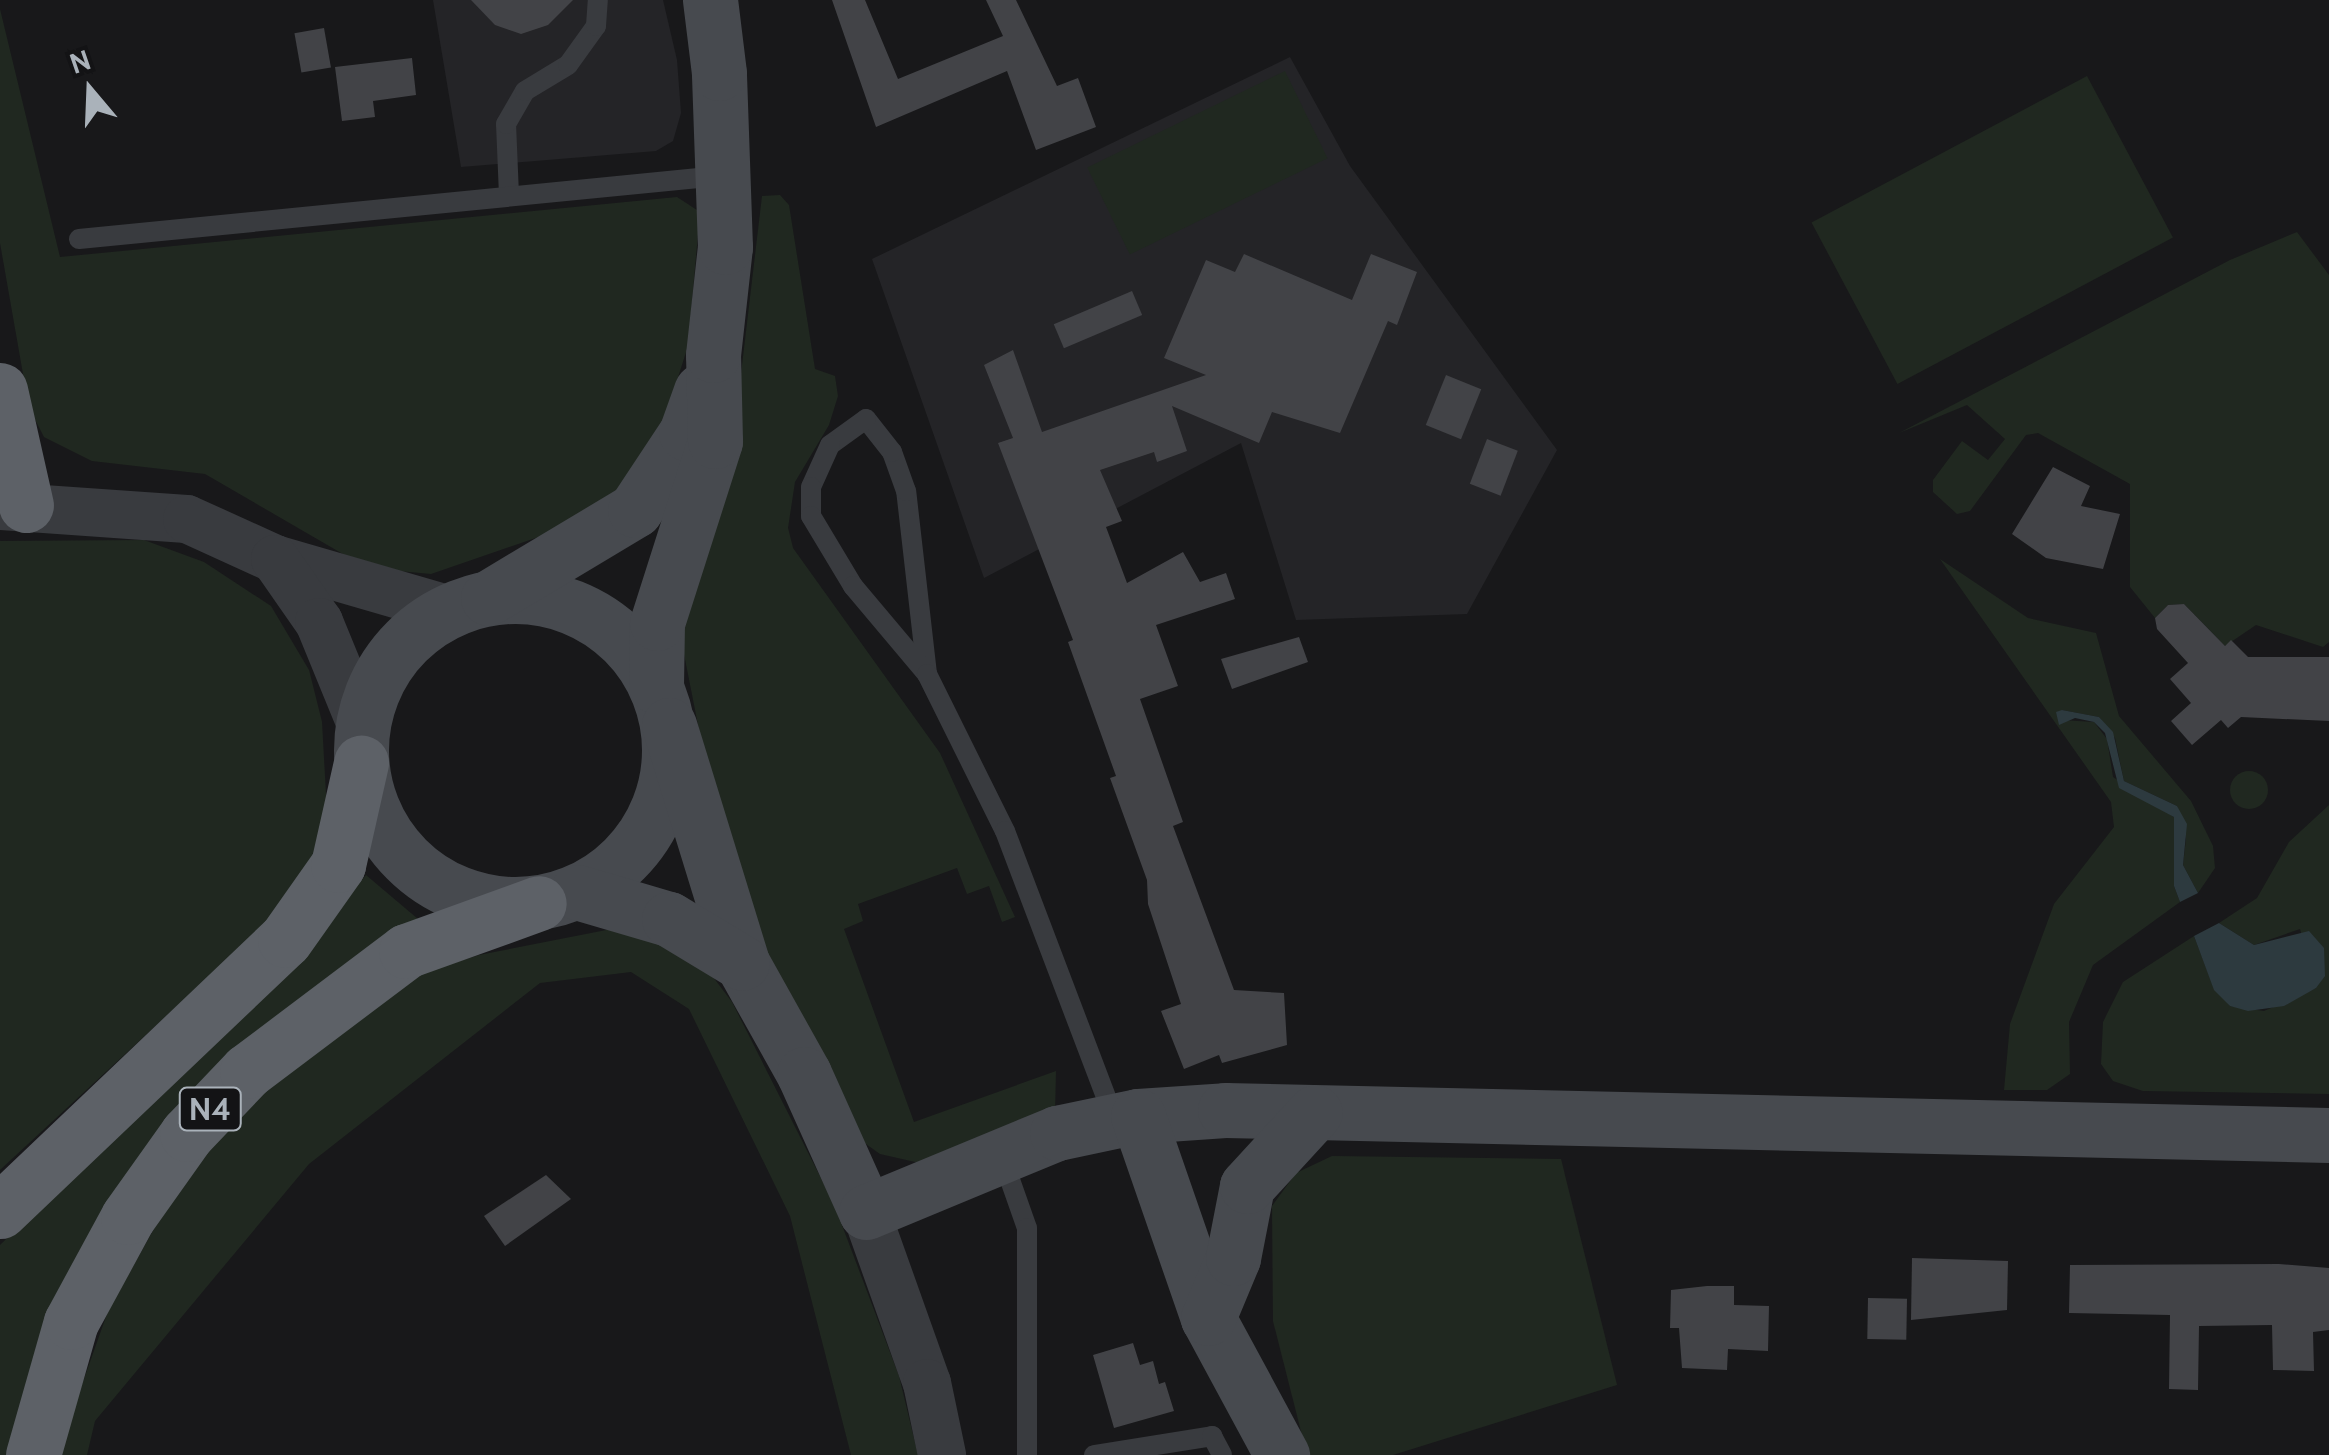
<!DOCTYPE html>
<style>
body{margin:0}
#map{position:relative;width:2329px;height:1455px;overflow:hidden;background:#18181a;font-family:Cabin,sans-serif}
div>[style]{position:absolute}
.built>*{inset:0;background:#242427}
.green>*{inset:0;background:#202820;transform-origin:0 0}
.round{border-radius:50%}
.water>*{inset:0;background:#2d3a3f}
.building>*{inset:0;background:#424347;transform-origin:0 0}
.service>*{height:20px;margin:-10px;padding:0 10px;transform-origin:10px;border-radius:10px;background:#393b3f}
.tertiary>*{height:48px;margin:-24px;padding:0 24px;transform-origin:24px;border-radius:24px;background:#393b3f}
.secondary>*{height:55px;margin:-27.5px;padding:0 27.5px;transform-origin:27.5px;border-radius:27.5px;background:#474a4f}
.secondary>.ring{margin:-27.5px;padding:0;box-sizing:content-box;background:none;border:55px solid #474a4f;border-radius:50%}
.trunk>*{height:55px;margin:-27.5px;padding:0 27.5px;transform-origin:27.5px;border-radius:27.5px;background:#5d6167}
span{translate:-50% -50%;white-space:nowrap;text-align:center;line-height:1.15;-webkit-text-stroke:8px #131315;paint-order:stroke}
.shield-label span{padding:2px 8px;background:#131315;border:2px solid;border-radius:8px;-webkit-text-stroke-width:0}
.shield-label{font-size:32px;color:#aab2ba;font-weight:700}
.north{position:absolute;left:40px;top:40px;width:100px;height:100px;-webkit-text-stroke:8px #131315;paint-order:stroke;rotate:341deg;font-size:28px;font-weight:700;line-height:40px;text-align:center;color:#aab2ba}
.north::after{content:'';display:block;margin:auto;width:35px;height:45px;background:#aab2ba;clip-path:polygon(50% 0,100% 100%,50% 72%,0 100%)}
</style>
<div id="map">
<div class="built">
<div style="clip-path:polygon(433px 0,663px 0,677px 60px,681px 113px,673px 141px,656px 151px,461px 167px)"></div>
<div style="clip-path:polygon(1290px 57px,1350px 166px,1557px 450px,1467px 614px,1296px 620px,1241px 443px,984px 578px,872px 259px)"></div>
</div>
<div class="green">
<div style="clip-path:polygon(0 9px,60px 257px,677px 197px,700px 212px,688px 346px,657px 443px,618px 493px,550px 533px,431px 574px,367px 568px,205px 474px,92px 461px,44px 437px,29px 408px,0 243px)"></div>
<div style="left:1285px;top:71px;width:97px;height:220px;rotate:64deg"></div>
<div style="left:2087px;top:76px;width:183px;height:312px;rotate:62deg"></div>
<div style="clip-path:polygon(780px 195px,789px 205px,815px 369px,835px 376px,838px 396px,829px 425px,795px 482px,788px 528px,793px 548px,940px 753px,1015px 917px,1002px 922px,989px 886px,967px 894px,957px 868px,858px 904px,863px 921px,844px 929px,914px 1122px,1056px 1071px,1055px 1114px,924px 1164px,880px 1154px,859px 1139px,735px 911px,679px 629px,734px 433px,762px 196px)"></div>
<div style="clip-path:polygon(2297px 232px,2329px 275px,2329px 642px,2323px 647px,2256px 625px,2225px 646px,2184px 604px,2168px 605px,2155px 618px,2130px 587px,2130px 484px,2038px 433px,2026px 435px,1970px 511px,1957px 514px,1933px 492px,1933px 480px,1962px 441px,1988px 460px,2005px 439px,1967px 405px,1899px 433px,2230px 260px)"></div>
<div style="clip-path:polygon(144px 540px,204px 562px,271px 606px,309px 670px,322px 722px,328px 830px,297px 895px,0 1170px,0 541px)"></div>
<div style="clip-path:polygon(1940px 559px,2028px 618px,2096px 633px,2119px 716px,2191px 801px,2213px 846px,2215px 868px,2198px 893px,2183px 865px,2186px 839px,2177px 806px,2124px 781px,2115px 738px,2099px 717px,2062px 710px,2062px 720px,2094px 722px,2107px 739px,2113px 777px,2174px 817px,2174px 886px,2180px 902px,2093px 965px,2069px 1022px,2070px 1074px,2047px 1090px,2004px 1090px,2010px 1024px,2054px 904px,2114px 827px,2111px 802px)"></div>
<div class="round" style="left:2230px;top:771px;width:38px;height:38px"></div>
<div style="clip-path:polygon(2329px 805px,2329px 1094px,2143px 1091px,2113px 1081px,2101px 1064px,2103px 1022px,2123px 982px,2194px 936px,2212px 983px,2230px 1006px,2264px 1011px,2316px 988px,2300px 929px,2254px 945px,2219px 923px,2257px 898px,2289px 842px)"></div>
<div style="clip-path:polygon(366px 875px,418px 919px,205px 1083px,10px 1455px,0 1455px,0 1245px,305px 948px)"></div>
<div style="clip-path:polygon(642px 923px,691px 948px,732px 1002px,834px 1204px,899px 1376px,918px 1455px,851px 1455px,790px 1216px,689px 1009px,631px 972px,540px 983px,309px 1164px,95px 1421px,87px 1455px,57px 1455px,108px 1311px,164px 1211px,217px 1138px,281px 1072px,412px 976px,479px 955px)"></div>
<div style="clip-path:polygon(1332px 1156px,1561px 1159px,1617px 1385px,1393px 1455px,1307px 1455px,1273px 1321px,1272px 1206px,1296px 1173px)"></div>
</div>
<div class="water">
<div style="clip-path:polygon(2062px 710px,2099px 717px,2113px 732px,2124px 781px,2177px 806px,2187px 824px,2183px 865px,2198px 893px,2180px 902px,2174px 886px,2174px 817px,2119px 788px,2105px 733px,2094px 722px,2075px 718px,2059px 725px,2056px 712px)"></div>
<div style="clip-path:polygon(2219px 923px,2254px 945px,2309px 931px,2324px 948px,2325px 976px,2316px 988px,2284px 1006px,2248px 1011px,2230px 1006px,2214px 990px,2194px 936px)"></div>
</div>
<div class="building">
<div style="clip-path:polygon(471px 0,573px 0,548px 25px,521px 34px,495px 25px)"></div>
<div style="clip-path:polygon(832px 0,865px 0,898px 79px,1003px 36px,986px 0,1016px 0,1057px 86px,1078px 78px,1096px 127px,1036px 150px,1007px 71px,876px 127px)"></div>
<div style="left:324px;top:28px;width:40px;height:30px;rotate:80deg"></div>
<div style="clip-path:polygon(412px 58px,416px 95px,373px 101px,375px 117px,342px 121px,335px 67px)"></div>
<div style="clip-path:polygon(1244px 254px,1352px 300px,1371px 254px,1417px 272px,1397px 325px,1388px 321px,1340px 433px,1272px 412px,1259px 443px,1172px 406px,1187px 451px,1157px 462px,1154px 452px,1100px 470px,1122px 521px,1106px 527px,1127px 583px,1183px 552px,1200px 582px,1226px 573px,1235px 599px,1156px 625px,1178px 686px,1140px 699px,1183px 822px,1173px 826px,1234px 990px,1284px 993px,1287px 1045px,1222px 1063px,1219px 1055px,1184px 1069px,1161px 1011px,1181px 1004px,1148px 904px,1147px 880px,1110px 778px,1116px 776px,1068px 642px,1073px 640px,998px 443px,1013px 438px,984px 365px,1013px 350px,1042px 432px,1206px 375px,1164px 358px,1206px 260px,1235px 272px)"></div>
<div style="left:1132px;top:291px;width:26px;height:85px;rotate:67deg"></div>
<div style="left:1446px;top:375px;width:38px;height:54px;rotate:22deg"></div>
<div style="left:1487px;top:439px;width:33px;height:48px;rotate:21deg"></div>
<div style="clip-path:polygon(2053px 467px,2090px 486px,2081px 506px,2120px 514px,2103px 569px,2046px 558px,2012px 534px)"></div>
<div style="clip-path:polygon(2184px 604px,2225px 646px,2231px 640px,2248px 657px,2329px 657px,2329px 721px,2241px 717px,2228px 728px,2221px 720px,2192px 745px,2171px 721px,2191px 703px,2170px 679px,2188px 663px,2157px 629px,2155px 618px,2168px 605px)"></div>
<div style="clip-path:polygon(1299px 637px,1308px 662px,1232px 689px,1221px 659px)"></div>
<div style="clip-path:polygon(546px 1175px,571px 1199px,505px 1246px,484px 1216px)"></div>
<div style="clip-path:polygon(1912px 1258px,2008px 1261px,2007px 1310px,1911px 1320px)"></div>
<div style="clip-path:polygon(2279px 1264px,2329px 1268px,2329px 1330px,2313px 1332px,2314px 1371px,2273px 1370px,2272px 1325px,2199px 1326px,2198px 1390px,2169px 1389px,2170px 1315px,2069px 1313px,2070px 1265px)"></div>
<div style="clip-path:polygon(1707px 1286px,1734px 1286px,1734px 1305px,1769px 1306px,1768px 1351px,1728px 1349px,1727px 1370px,1682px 1368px,1679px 1328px,1670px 1328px,1671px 1290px)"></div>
<div style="left:1868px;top:1298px;width:39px;height:41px;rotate:1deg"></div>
<div style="clip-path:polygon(1133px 1343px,1140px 1365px,1153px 1361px,1159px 1384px,1165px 1382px,1174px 1411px,1114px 1428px,1093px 1355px)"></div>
</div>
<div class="service">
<div style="left:509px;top:195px;width:71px;rotate:-92.4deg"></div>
<div style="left:506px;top:124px;width:38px;rotate:-60deg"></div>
<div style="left:525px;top:91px;width:50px;rotate:-31.2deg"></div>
<div style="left:568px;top:65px;width:48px;rotate:-54.3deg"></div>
<div style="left:596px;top:26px;width:26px;rotate:-86deg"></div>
<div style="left:79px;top:239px;width:643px;rotate:-5.62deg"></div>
<div style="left:927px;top:674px;width:184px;rotate:-96.5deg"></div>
<div style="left:906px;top:491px;width:41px;rotate:-109.7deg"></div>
<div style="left:892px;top:452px;width:42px;rotate:-128.2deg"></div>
<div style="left:866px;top:419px;width:44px;rotate:144.2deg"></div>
<div style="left:830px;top:445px;width:46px;rotate:114.3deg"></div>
<div style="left:811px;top:487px;width:29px;rotate:90deg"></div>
<div style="left:811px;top:516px;width:82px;rotate:59deg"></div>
<div style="left:853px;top:586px;width:115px;rotate:49.9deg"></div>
<div style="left:927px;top:674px;width:175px;rotate:63.6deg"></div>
<div style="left:1005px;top:831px;width:307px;rotate:69.2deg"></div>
<div style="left:1003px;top:1160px;width:72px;rotate:70.6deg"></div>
<div style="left:1027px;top:1228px;width:227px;rotate:90deg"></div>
<div style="left:1094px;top:1455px;width:120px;rotate:-9.1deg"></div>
<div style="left:1212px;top:1436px;width:21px;rotate:62deg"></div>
</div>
<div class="tertiary">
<div style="left:0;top:506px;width:187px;rotate:4deg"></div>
<div style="left:187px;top:519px;width:97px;rotate:24.4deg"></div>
<div style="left:275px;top:559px;width:182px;rotate:16.2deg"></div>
<div style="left:275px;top:559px;width:77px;rotate:55.1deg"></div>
<div style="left:319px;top:622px;width:113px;rotate:67.7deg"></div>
<div style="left:866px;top:1212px;width:182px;rotate:70.4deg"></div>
<div style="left:927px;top:1383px;width:74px;rotate:78.2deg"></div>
</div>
<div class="secondary">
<div class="ring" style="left:361px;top:596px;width:253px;height:253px"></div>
<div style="left:488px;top:598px;width:171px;rotate:-30.9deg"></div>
<div style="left:635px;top:510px;width:92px;rotate:-56.5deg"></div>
<div style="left:686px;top:433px;width:45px;rotate:-70.3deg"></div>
<div style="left:656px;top:686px;width:63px;rotate:-89.1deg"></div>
<div style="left:657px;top:623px;width:191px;rotate:-72.3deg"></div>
<div style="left:715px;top:441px;width:86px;rotate:-91.3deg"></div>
<div style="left:713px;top:355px;width:109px;rotate:-83.7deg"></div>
<div style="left:725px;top:247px;width:174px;rotate:-92deg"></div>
<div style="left:719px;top:73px;width:74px;rotate:-97deg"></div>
<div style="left:669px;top:725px;width:249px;rotate:72.9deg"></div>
<div style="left:742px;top:963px;width:127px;rotate:60.8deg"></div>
<div style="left:804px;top:1074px;width:151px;rotate:65.8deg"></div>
<div style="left:866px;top:1212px;width:207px;rotate:-22.5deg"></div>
<div style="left:1057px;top:1133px;width:83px;rotate:-11.9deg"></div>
<div style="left:1138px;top:1116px;width:87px;rotate:-3.9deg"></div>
<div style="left:1225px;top:1110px;width:1104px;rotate:1.3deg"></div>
<div style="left:577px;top:892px;width:96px;rotate:16.4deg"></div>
<div style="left:669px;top:919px;width:85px;rotate:31.1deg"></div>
<div style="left:1138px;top:1116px;width:214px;rotate:70.9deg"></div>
<div style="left:1208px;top:1318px;width:156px;rotate:61.6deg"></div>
<div style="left:1208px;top:1318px;width:65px;rotate:-67.4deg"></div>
<div style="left:1233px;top:1258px;width:73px;rotate:-79deg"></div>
<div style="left:1247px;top:1186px;width:100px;rotate:-47.4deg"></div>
</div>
<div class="trunk">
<div style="left:0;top:390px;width:118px;rotate:77.3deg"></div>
<div style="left:0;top:1211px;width:393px;rotate:-43.6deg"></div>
<div style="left:285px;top:940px;width:92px;rotate:-54.8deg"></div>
<div style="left:338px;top:865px;width:105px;rotate:-77.3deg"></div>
<div style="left:33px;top:1455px;width:138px;rotate:-74.1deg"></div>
<div style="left:71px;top:1322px;width:119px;rotate:-61.5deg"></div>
<div style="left:128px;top:1217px;width:102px;rotate:-54.6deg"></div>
<div style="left:187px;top:1134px;width:87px;rotate:-46.4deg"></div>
<div style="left:247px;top:1071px;width:199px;rotate:-37deg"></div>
<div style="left:406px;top:951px;width:141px;rotate:-19.8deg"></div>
</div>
<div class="shield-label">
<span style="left:210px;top:1109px">N4</span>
</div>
<div class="north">N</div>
</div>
